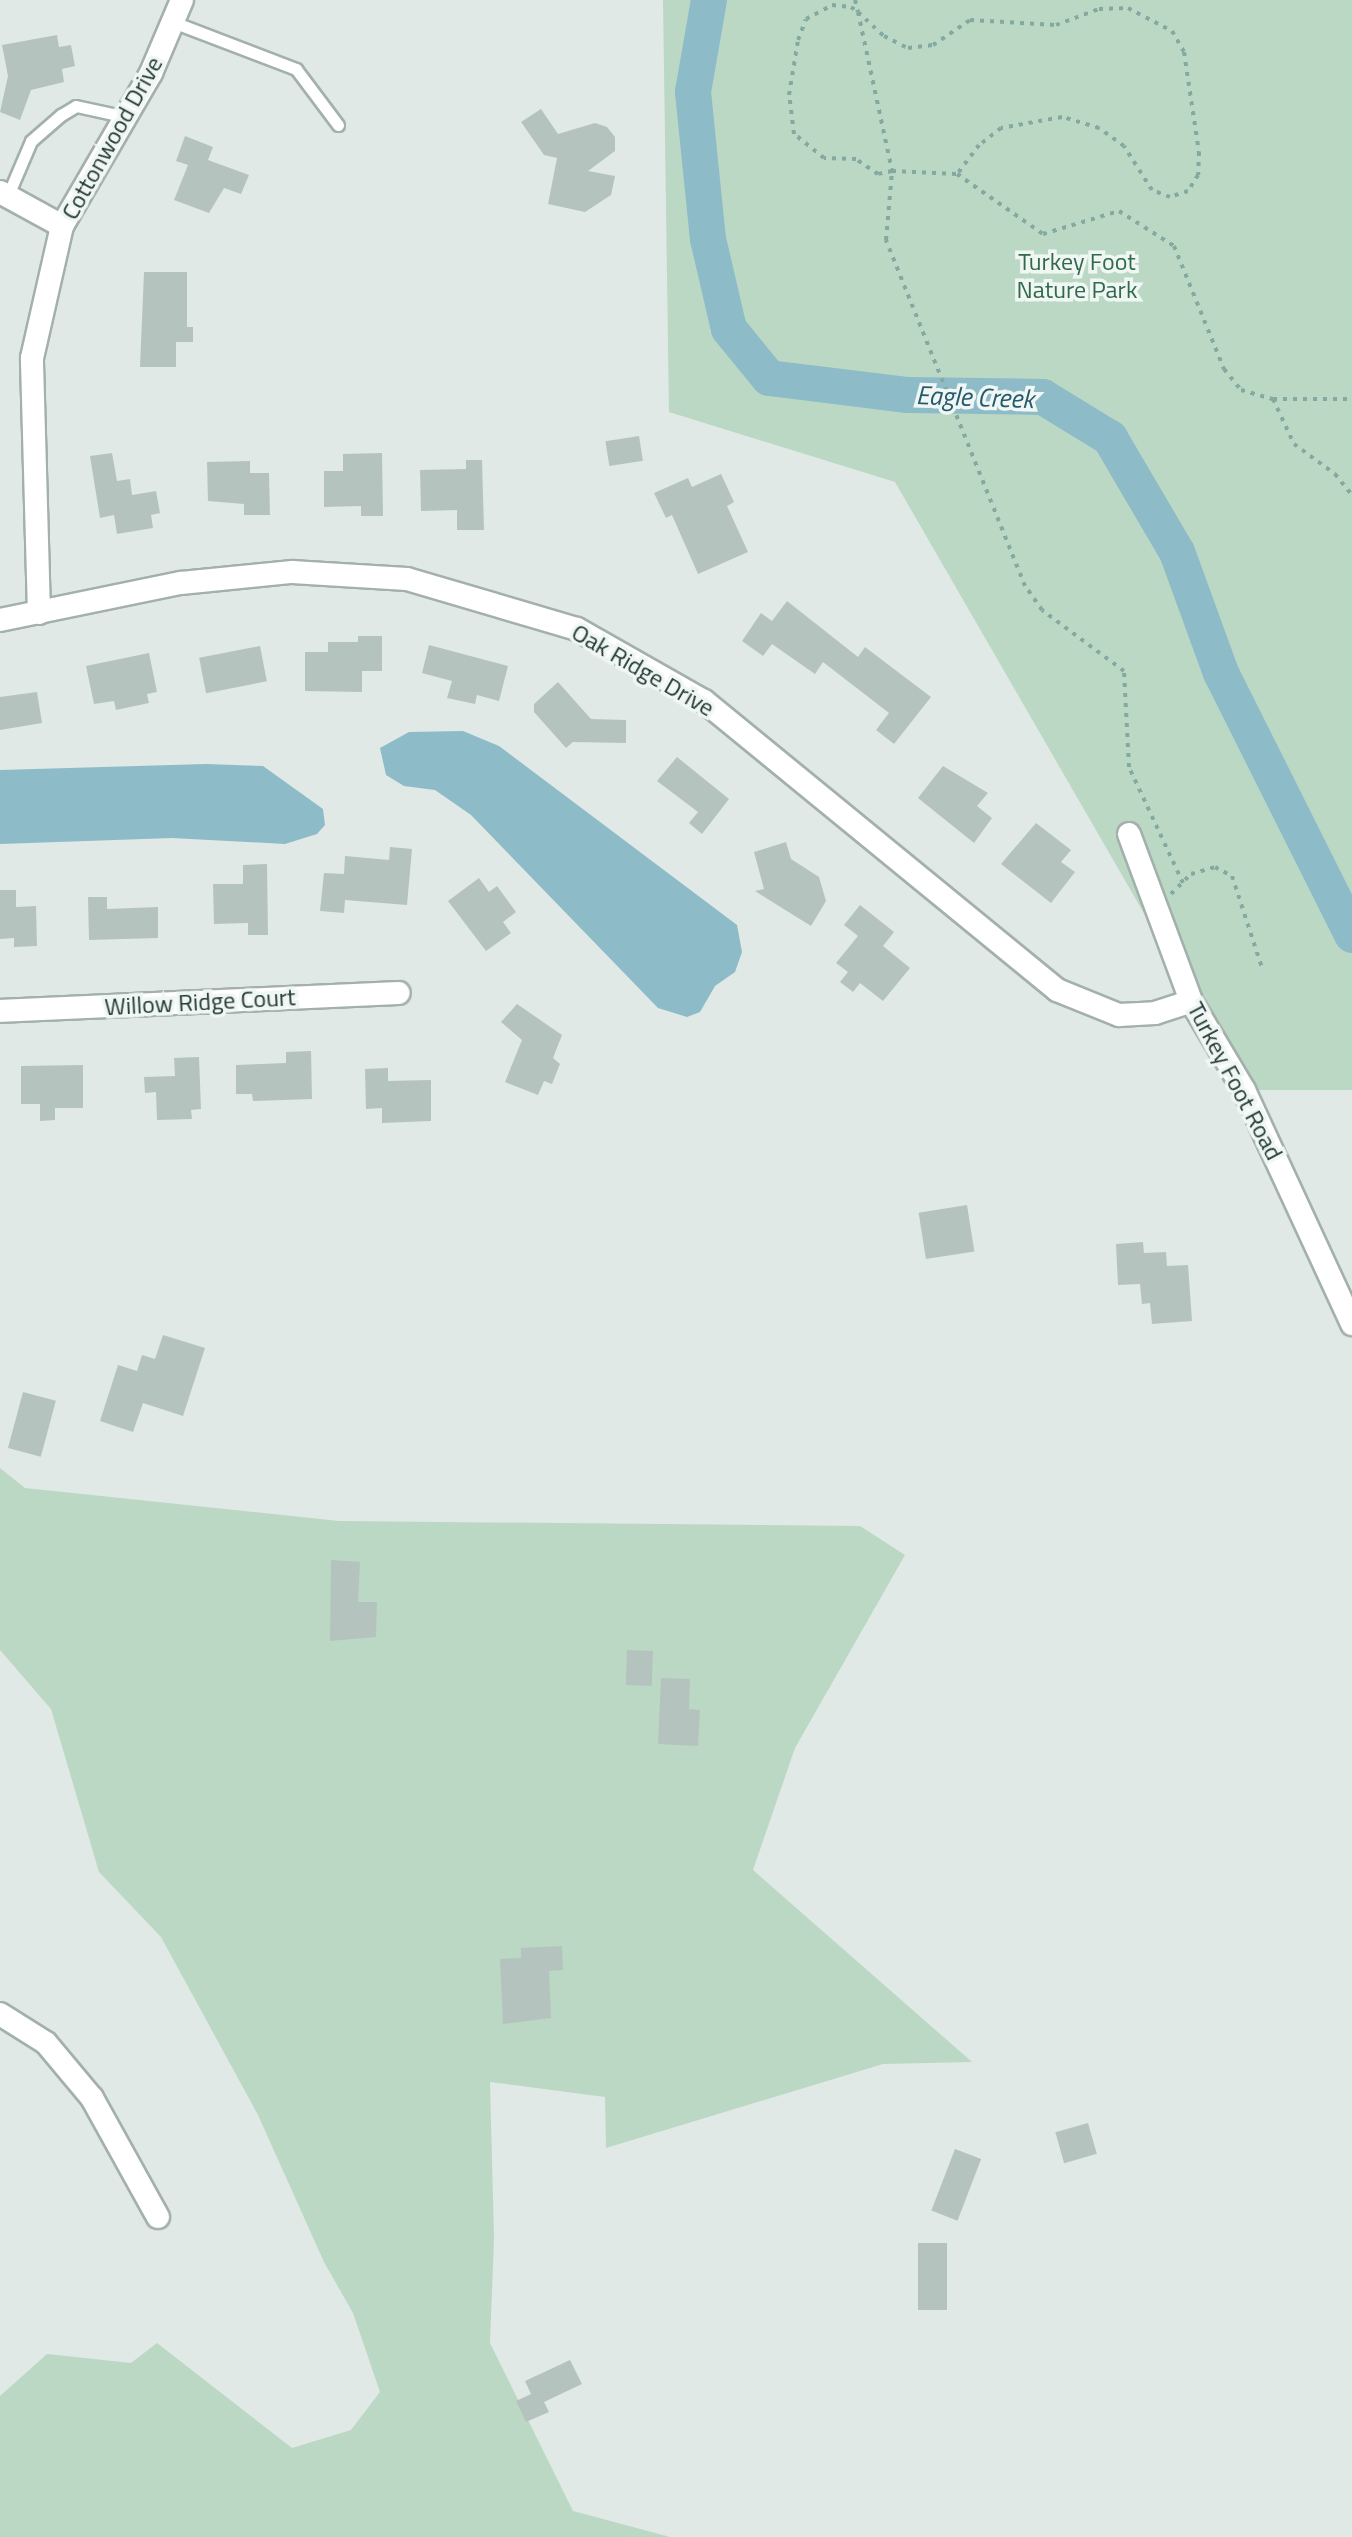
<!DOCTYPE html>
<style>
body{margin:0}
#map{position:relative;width:1352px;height:2537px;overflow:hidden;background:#e0e9e5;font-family:"Titillium Web",sans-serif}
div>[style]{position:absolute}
.green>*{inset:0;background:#bbd8c4}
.water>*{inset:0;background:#8dbbc8}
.river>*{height:36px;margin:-18px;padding:0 18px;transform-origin:18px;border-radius:18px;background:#8dbbc8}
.building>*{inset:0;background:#b5c3be;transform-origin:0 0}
.path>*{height:4px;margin-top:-2px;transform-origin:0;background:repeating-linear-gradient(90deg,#83a9a0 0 4px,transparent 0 10px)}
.roads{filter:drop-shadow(2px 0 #a3b0ac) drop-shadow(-2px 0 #a3b0ac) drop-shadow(0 2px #a3b0ac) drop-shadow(0 -2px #a3b0ac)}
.lane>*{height:11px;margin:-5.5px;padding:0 5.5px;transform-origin:5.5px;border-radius:5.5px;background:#fff}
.street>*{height:22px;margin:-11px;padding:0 11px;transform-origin:11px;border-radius:11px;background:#fff}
span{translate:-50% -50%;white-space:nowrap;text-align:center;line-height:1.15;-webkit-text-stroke:7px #eff6f3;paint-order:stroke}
.street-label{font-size:24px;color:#223733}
.park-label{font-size:24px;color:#31694b}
.water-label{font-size:26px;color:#245a6c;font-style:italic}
</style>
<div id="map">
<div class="green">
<div style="clip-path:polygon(663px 0,1352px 0,1352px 1090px,1246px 1090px,895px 482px,669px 412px)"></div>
<div style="clip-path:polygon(0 1468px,25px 1488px,339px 1521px,860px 1526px,905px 1555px,795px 1748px,753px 1870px,972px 2062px,883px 2064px,606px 2148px,605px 2097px,490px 2082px,494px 2238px,490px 2343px,573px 2511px,670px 2537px,0 2537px,0 2396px,47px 2354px,131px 2363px,157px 2343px,292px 2448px,351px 2430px,380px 2392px,353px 2313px,324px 2262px,258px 2115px,161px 1937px,99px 1872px,51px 1709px,0 1650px)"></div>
</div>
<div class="water">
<div style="clip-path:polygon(463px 731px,499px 746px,737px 925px,742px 952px,735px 972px,715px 986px,700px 1012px,687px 1017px,658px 1008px,471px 815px,435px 790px,404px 786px,386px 775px,380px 748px,409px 732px)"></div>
<div style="clip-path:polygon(206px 764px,263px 766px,323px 809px,325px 825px,317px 834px,285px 844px,172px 838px,0 844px,0 770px)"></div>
</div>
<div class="river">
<div style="left:709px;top:0;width:93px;rotate:99.9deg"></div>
<div style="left:693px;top:92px;width:148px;rotate:84.2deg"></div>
<div style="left:708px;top:239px;width:92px;rotate:76.9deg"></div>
<div style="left:729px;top:329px;width:63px;rotate:50.8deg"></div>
<div style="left:769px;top:378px;width:140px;rotate:7deg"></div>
<div style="left:908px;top:395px;width:135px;rotate:0.8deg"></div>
<div style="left:1043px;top:397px;width:79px;rotate:31.5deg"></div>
<div style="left:1110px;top:438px;width:132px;rotate:59.6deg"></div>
<div style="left:1177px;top:552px;width:129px;rotate:70deg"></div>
<div style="left:1221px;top:673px;width:293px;rotate:63.4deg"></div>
</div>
<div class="building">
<div style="clip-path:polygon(57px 35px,59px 47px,71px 45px,75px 66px,62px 69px,64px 82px,31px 90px,20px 120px,0 112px,8px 76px,2px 45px)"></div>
<div style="clip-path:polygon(541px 109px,558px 134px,595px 123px,607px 127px,615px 137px,615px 151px,588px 171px,615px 176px,611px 195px,585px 212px,548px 204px,557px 158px,544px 155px,521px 122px)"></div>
<div style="clip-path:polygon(185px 136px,213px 147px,208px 160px,249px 175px,241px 194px,224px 188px,209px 213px,174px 200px,188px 165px,176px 161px)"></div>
<div style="clip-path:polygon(144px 272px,187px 272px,187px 327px,193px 327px,193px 342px,176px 342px,176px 367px,140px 367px)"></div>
<div style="left:639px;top:436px;width:25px;height:34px;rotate:81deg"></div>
<div style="clip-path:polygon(112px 453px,117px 481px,130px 479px,132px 495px,156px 491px,160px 513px,151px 515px,153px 528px,117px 534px,114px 515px,100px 518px,90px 456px)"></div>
<div style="clip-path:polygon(382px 453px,383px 516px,361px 516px,361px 506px,324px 507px,324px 471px,343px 471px,343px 454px)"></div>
<div style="clip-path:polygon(466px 460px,482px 460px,484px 530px,457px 530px,457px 510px,421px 511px,420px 470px,466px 469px)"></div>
<div style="clip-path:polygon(250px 461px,250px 473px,269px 473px,270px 515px,244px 515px,244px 504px,208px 501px,207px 462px)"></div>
<div style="clip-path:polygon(721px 474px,734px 502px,727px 506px,748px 552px,698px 574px,672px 515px,666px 518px,654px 493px,688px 478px,692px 487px)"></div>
<div style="clip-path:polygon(787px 601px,858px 657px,865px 647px,931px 697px,894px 744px,876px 730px,889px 713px,823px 662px,815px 674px,772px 644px,763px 656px,742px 641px,761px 613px,772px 621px)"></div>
<div style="clip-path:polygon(358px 636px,382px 636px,382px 671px,362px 671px,362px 692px,305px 691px,305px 652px,328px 652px,328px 642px,358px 642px)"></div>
<div style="clip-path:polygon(429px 645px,508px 666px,499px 701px,477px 695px,475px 704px,447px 698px,452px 681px,422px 673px)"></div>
<div style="left:260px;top:646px;width:36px;height:62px;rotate:79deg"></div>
<div style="clip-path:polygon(149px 653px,157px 692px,147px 694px,149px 703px,116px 710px,114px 701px,94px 704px,86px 666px)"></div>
<div style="clip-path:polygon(558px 682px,591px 719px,626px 720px,626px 743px,573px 742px,566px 748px,534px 712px,534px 704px)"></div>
<div style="clip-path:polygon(37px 692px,42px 723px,0 730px,0 697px)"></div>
<div style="clip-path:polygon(677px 757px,729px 799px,702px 834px,689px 823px,698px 812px,657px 781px)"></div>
<div style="clip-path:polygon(943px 766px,988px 793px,977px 806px,992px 818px,974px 843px,918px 798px)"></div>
<div style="clip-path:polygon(1036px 823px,1071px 850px,1061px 862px,1075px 872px,1051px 903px,1001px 864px)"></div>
<div style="clip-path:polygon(786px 842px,791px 859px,819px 877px,826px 901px,811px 926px,755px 891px,764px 889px,754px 852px)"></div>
<div style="clip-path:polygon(390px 847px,412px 849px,407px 905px,345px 900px,344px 913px,320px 911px,324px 873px,344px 874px,345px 856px,389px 860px)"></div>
<div style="clip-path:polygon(267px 864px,268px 935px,248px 935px,248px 923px,214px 924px,213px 884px,243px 884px,243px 865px)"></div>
<div style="clip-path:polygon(479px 878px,489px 892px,497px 886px,516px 912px,503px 922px,511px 933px,486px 951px,448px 901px)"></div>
<div style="clip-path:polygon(0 890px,16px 890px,16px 907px,36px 906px,37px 946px,14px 947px,14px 938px,0 939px)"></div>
<div style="clip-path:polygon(88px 897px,107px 897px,107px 909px,158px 907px,158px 938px,89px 940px)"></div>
<div style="clip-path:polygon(860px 905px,894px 932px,883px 946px,910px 968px,883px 1001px,860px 983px,853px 992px,840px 982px,848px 972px,836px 963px,858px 936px,844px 925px)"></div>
<div style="clip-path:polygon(517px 1004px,562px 1035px,553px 1058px,560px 1064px,552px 1084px,544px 1081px,538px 1095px,505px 1082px,522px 1040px,501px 1022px)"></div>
<div style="clip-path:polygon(311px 1051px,312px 1099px,253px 1101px,252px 1094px,236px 1094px,236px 1065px,286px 1063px,286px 1052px)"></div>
<div style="clip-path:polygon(199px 1057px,201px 1109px,191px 1110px,192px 1119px,157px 1120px,156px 1092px,145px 1093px,144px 1077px,175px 1076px,174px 1058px)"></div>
<div style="clip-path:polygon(83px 1065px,83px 1108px,55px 1108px,55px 1120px,40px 1121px,40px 1104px,21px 1104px,21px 1066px)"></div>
<div style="clip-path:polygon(388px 1068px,388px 1081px,431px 1080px,431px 1121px,382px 1123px,382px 1108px,366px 1109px,365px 1069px)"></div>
<div style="left:967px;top:1205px;width:47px;height:49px;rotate:81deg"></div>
<div style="clip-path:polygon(1143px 1242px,1144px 1253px,1166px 1252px,1167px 1266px,1188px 1265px,1192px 1321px,1152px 1324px,1150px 1303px,1142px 1304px,1140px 1284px,1118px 1285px,1116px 1244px)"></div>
<div style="clip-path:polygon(163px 1335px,205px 1348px,183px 1416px,143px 1403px,133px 1432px,100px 1421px,118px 1365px,137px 1371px,142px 1355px,155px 1359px)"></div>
<div style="left:23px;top:1392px;width:34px;height:58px;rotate:15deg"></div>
<div style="clip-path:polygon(331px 1560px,360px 1562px,358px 1602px,377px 1602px,376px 1637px,330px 1641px)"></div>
<div style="left:627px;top:1650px;width:26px;height:35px;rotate:2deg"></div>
<div style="clip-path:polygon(661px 1678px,690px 1679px,689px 1709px,700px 1710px,698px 1746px,658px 1744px)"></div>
<div style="clip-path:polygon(562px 1946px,563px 1970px,549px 1971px,551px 2018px,503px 2024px,500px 1959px,521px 1958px,521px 1948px)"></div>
<div style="left:1088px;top:2123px;width:32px;height:34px;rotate:74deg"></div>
<div style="left:955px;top:2149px;width:28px;height:66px;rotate:21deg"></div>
<div style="left:918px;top:2243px;width:29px;height:67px"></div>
<div style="clip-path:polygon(570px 2360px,582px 2384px,544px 2402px,549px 2412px,526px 2422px,516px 2401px,531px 2394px,525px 2381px)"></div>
</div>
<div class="path">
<div style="left:855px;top:0;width:12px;rotate:76deg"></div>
<div style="left:858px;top:12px;width:163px;rotate:77.9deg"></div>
<div style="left:892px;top:171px;width:14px;rotate:168deg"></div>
<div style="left:878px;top:174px;width:27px;rotate:-146deg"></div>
<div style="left:856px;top:159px;width:32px;rotate:-178deg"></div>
<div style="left:824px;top:158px;width:38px;rotate:-141deg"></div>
<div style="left:794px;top:134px;width:39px;rotate:-97deg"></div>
<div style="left:789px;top:95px;width:56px;rotate:-80.7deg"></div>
<div style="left:798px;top:40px;width:22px;rotate:-69deg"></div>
<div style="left:806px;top:19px;width:30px;rotate:-28deg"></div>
<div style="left:832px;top:5px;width:19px;rotate:6deg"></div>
<div style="left:851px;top:7px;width:9px;rotate:36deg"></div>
<div style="left:858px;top:12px;width:35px;rotate:43deg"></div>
<div style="left:884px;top:36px;width:27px;rotate:27deg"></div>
<div style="left:908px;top:48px;width:25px;rotate:-7deg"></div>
<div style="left:933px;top:45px;width:45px;rotate:-34deg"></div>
<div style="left:970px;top:20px;width:86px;rotate:3.3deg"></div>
<div style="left:1056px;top:25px;width:46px;rotate:-20.4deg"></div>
<div style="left:1099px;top:9px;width:29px;rotate:-2deg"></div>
<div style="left:1128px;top:8px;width:50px;rotate:27.6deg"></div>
<div style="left:1172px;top:31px;width:24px;rotate:60deg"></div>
<div style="left:1184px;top:52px;width:101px;rotate:81.5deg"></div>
<div style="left:1199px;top:152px;width:23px;rotate:92deg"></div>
<div style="left:1198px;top:175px;width:19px;rotate:122deg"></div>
<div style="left:1188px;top:191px;width:19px;rotate:162deg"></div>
<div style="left:1170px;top:197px;width:19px;rotate:-159deg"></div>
<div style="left:1152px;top:190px;width:52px;rotate:-122.5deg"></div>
<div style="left:1124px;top:146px;width:31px;rotate:-144deg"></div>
<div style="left:1099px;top:128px;width:39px;rotate:-163deg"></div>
<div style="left:1062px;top:117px;width:62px;rotate:169.8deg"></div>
<div style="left:1001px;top:128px;width:28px;rotate:142deg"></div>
<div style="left:979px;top:145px;width:36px;rotate:127deg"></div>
<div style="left:1273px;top:399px;width:50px;rotate:65deg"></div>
<div style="left:1294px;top:444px;width:51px;rotate:36.2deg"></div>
<div style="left:1335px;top:474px;width:27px;rotate:51deg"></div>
<div style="left:1183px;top:883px;width:128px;rotate:-115deg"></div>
<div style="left:1129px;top:767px;width:96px;rotate:-93deg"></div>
<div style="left:1124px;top:671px;width:102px;rotate:-143.4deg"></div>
<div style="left:1042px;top:610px;width:29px;rotate:-125deg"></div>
<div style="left:1025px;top:586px;width:373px;rotate:-111.9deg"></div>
<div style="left:886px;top:240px;width:69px;rotate:-85deg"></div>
<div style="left:892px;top:171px;width:65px;rotate:2.6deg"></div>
<div style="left:957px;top:174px;width:105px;rotate:34.9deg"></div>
<div style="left:1043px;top:234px;width:79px;rotate:-16.8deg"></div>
<div style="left:1119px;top:211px;width:65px;rotate:32.5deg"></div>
<div style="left:1174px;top:246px;width:133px;rotate:67.9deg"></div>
<div style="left:1224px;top:369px;width:27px;rotate:51deg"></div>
<div style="left:1241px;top:390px;width:33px;rotate:16deg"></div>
<div style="left:1273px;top:399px;width:79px"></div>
<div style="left:1171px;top:894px;width:28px;rotate:-45deg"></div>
<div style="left:1191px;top:874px;width:25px;rotate:-16deg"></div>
<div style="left:1215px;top:867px;width:19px;rotate:28deg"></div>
<div style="left:1232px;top:876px;width:100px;rotate:71.9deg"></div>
</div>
<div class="roads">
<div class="lane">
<div style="left:173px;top:22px;width:132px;rotate:20.9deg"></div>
<div style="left:296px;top:69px;width:70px;rotate:53.1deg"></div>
<div style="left:8px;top:195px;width:59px;rotate:-66.9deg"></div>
<div style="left:31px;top:141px;width:40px;rotate:-41deg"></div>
<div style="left:61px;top:115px;width:17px;rotate:-31deg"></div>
<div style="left:76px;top:106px;width:51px;rotate:12.4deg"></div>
</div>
<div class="street">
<div style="left:0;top:192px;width:71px;rotate:28.7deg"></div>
<div style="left:39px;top:613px;width:255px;rotate:-91.6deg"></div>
<div style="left:32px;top:358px;width:135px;rotate:-77.2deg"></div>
<div style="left:62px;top:226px;width:177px;rotate:-59.8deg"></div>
<div style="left:151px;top:73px;width:79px;rotate:-67deg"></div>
<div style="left:0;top:620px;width:185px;rotate:-11.6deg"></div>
<div style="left:181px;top:583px;width:112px;rotate:-5.7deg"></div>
<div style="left:292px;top:572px;width:115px;rotate:3.5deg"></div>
<div style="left:407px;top:579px;width:177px;rotate:16.4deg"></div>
<div style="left:577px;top:629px;width:146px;rotate:29.6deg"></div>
<div style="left:704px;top:701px;width:456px;rotate:39.3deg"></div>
<div style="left:1057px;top:990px;width:67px;rotate:22deg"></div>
<div style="left:1119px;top:1015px;width:36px;rotate:-3deg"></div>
<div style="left:1155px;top:1013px;width:38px;rotate:-18deg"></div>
<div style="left:1129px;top:834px;width:178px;rotate:69.6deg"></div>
<div style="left:1191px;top:1001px;width:104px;rotate:59.2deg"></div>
<div style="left:1244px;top:1090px;width:258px;rotate:65.2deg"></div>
<div style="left:0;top:1011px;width:399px;rotate:-2.6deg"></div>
<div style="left:0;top:2014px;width:54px;rotate:32.2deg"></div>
<div style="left:46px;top:2043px;width:72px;rotate:50.1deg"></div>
<div style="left:92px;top:2098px;width:136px;rotate:61deg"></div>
</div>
</div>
<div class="street-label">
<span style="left:112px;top:138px;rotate:-61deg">Cottonwood Drive</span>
<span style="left:643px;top:670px;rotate:30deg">Oak Ridge Drive</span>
<span style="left:200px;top:1002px;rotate:-3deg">Willow Ridge Court</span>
<span style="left:1235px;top:1081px;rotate:62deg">Turkey Foot Road</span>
</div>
<div class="park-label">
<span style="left:1077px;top:276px">Turkey Foot<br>Nature Park</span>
</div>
<div class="water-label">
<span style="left:975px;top:397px;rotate:2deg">Eagle Creek</span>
</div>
</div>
